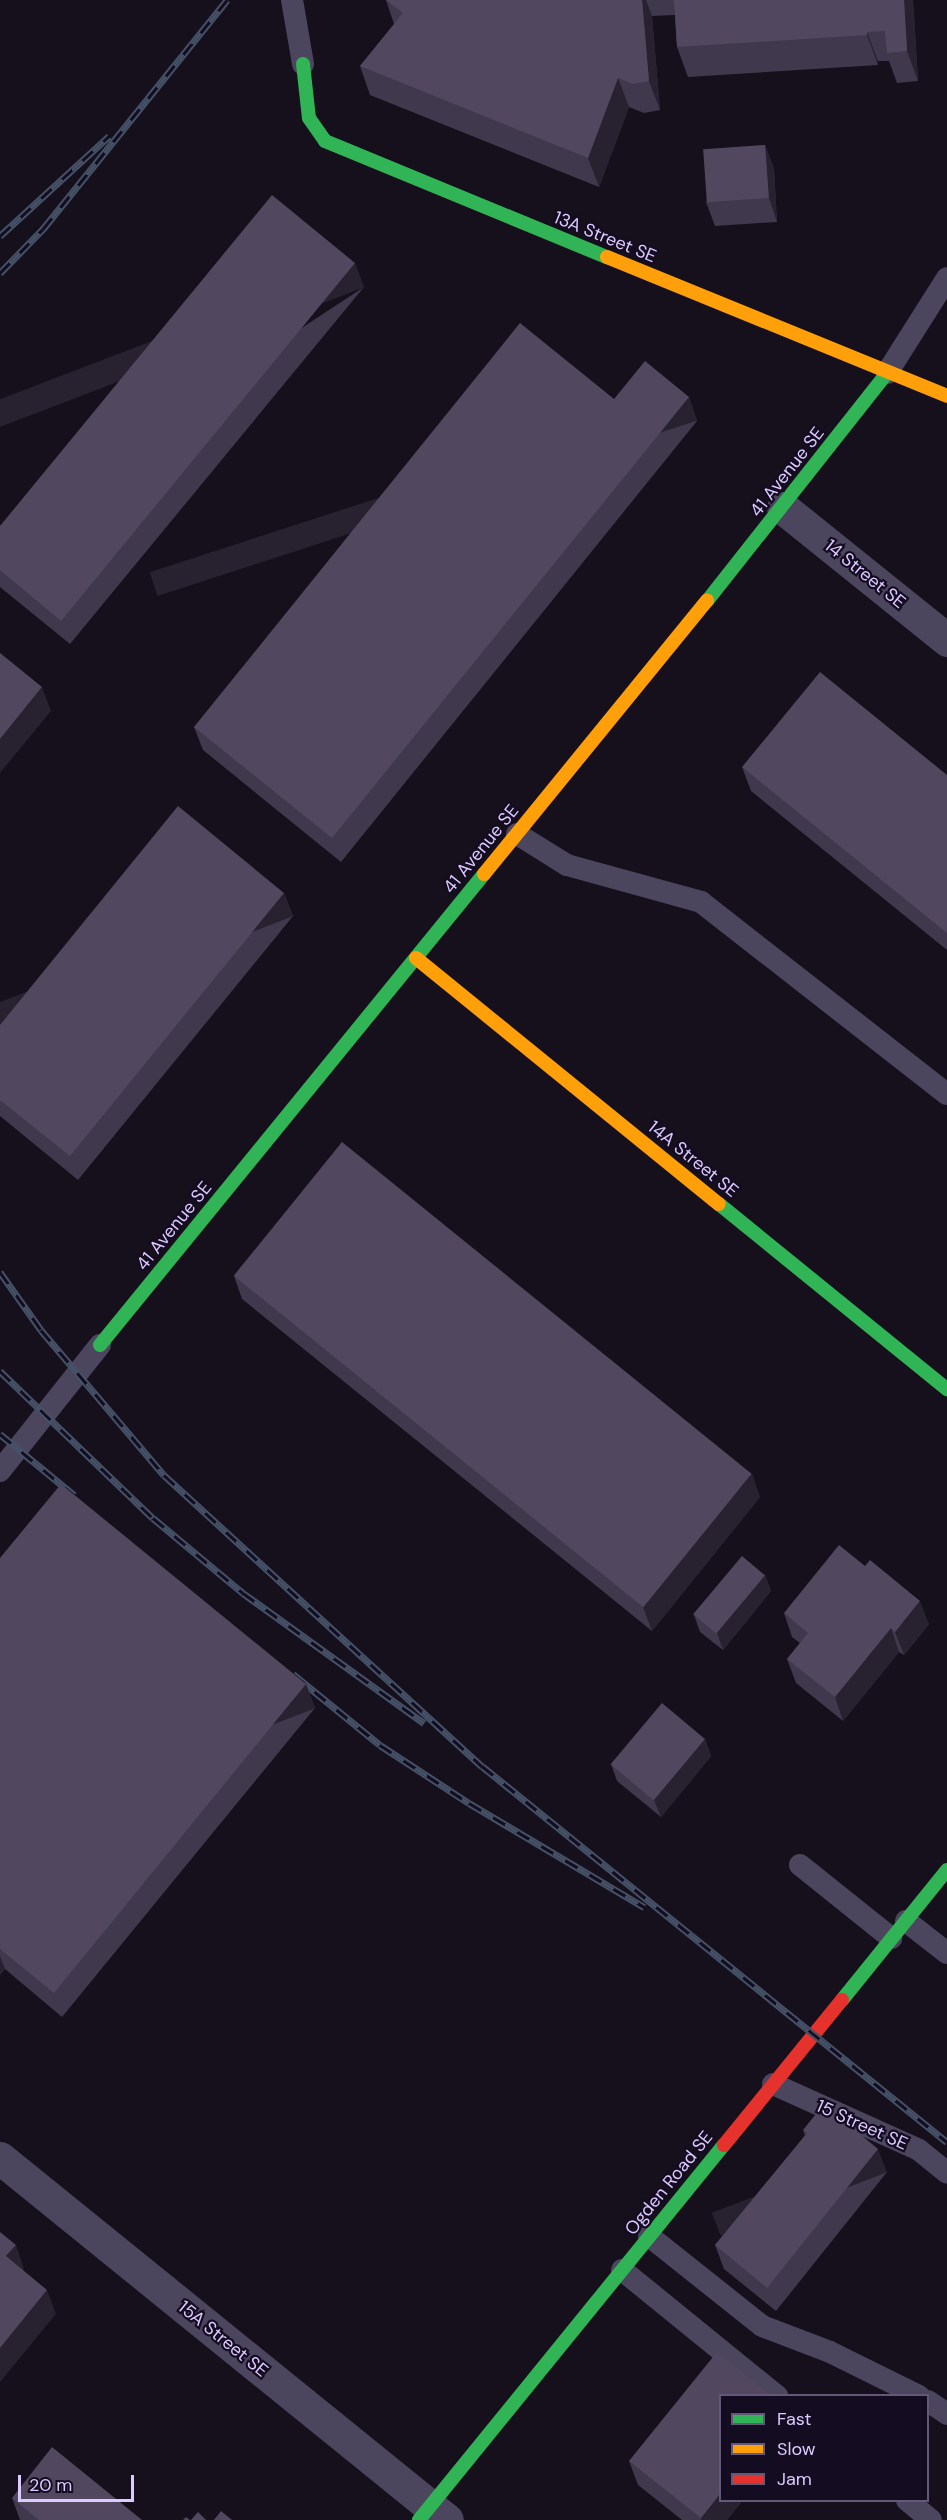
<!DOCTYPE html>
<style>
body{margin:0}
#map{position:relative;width:947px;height:2520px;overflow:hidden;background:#15101c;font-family:"DM Sans",sans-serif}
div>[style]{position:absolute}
.lane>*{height:22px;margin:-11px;padding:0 11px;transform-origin:11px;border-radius:11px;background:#4b455d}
.street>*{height:33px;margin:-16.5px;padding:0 16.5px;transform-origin:16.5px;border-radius:16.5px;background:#4b455d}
.fast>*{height:14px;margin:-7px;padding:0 7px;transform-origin:7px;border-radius:7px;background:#30b455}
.slow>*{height:14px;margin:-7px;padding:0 7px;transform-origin:7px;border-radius:7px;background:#ff9f0a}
.jam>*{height:14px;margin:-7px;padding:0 7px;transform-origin:7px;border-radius:7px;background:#e5322d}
.rail>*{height:7px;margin-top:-3.5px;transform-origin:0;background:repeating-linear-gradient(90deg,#140c20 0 14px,#455167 0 28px);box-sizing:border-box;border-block:2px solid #455167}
.wall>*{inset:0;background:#40384c}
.shaded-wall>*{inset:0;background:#282130;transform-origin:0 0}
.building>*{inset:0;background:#51485f;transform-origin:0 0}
span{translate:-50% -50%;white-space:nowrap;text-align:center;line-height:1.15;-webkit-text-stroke:4.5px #140c20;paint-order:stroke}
.street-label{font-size:18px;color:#ddcaff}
.legend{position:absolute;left:719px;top:2394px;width:210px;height:108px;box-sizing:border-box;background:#140c20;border:2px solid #645879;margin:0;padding:8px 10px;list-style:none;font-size:18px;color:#ddcaff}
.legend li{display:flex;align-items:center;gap:12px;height:30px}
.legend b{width:30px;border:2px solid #645879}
.scale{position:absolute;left:18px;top:2475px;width:116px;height:27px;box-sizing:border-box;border:3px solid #ddcaff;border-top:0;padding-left:8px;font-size:18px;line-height:21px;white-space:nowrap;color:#ddcaff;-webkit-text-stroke:4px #140c20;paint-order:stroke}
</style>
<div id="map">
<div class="lane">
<div style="left:292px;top:0;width:65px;rotate:80.2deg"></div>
<div style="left:887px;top:373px;width:112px;rotate:-57.7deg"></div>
<div style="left:517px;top:834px;width:59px;rotate:31.8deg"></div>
<div style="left:567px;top:865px;width:139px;rotate:15.4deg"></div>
<div style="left:701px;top:902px;width:312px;rotate:38deg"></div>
<div style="left:0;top:1471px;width:161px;rotate:-51.6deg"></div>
<div style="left:800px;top:1865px;width:117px;rotate:38.7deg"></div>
<div style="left:906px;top:1921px;width:52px;rotate:38deg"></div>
<div style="left:773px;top:2084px;width:160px;rotate:24.3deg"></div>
<div style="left:919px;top:2150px;width:36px;rotate:39deg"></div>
<div style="left:649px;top:2236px;width:144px;rotate:38.5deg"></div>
<div style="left:762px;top:2326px;width:73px;rotate:20.9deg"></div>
<div style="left:830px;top:2352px;width:99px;rotate:26.3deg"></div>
<div style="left:622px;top:2270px;width:200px;rotate:39.1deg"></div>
<div style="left:928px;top:2401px;width:23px;rotate:34deg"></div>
<div style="left:907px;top:2500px;width:31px;rotate:40deg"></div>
</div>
<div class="street">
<div style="left:783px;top:508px;width:211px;rotate:38.8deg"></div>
<div style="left:0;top:2158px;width:575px;rotate:39deg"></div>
</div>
<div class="fast">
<div style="left:303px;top:64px;width:54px;rotate:83.7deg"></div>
<div style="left:309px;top:118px;width:28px;rotate:55deg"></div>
<div style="left:325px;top:141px;width:305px;rotate:22.4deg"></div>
<div style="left:707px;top:601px;width:290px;rotate:-51.7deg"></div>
<div style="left:719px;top:1204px;width:294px;rotate:39.1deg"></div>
<div style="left:100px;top:1345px;width:608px;rotate:-50.81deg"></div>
<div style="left:842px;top:2000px;width:167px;rotate:-51.1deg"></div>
<div style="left:419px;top:2520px;width:483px;rotate:-50.9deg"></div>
</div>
<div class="slow">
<div style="left:607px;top:257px;width:367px;rotate:22.2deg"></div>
<div style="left:484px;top:874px;width:353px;rotate:-50.8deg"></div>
<div style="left:416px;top:958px;width:390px;rotate:39.1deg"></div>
</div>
<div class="jam">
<div style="left:724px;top:2145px;width:187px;rotate:-50.9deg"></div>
</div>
<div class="rail">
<div style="left:0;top:236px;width:148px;rotate:-42.5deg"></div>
<div style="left:0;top:273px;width:62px;rotate:-45.7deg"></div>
<div style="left:43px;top:229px;width:294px;rotate:-51.2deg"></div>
<div style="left:0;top:1272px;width:71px;rotate:54.7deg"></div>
<div style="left:41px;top:1330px;width:190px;rotate:49.7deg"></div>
<div style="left:164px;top:1475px;width:431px;rotate:42.5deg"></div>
<div style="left:482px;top:1766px;width:598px;rotate:38.96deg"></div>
<div style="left:0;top:1371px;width:212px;rotate:43.9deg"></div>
<div style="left:153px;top:1518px;width:117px;rotate:39.8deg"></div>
<div style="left:243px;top:1593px;width:223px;rotate:35.7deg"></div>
<div style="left:0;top:1434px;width:96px;rotate:39.5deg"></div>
<div style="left:293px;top:1674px;width:112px;rotate:39.2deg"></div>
<div style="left:380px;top:1745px;width:106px;rotate:33.1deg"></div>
<div style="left:469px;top:1803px;width:204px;rotate:30.7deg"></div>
</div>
<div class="wall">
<div style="clip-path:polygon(386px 0,913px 0,918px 81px,897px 83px,889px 61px,878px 61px,878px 65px,688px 77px,677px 47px,675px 15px,652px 16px,660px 110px,644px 113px,629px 107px,599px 187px,370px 95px,360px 66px,394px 24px)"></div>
<div style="clip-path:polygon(765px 145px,774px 169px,777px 222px,715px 226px,706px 202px)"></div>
<div style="clip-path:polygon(364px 287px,70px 644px,0 587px,0 526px)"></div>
<div style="clip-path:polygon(689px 397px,697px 421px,341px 862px,203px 750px,194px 727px,614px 399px)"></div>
<div style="clip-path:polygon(742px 767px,947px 775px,947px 950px,751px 791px)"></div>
<div style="clip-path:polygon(284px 893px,293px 916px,78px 1180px,0 1116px,0 1025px)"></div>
<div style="clip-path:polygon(234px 1276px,760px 1497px,652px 1631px,242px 1299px)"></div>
<div style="clip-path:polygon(0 1558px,306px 1684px,315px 1708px,62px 2017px,5px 1969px,0 1975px)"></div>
<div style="clip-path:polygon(765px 1575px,771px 1591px,723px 1650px,700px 1632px,694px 1615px)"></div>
<div style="clip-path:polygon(784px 1613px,929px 1624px,904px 1655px,899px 1652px,843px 1721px,796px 1683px,787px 1659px,800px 1643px,792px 1637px)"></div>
<div style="clip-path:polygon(705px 1739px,711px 1756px,661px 1817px,617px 1781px,611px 1764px)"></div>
<div style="clip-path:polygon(803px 2130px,887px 2172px,776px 2311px,724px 2269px,715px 2245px,805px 2136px)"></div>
<div style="clip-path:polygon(629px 2461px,720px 2500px,743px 2500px,727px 2520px,682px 2520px,638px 2485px)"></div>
<div style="clip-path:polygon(12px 2498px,142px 2520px,20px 2520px)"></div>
</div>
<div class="shaded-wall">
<div style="clip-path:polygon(642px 0,646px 0,652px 16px,660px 110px,649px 81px)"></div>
<div style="clip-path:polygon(904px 0,913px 0,918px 81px,907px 51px)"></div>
<div style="clip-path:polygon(867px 32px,878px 61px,878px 65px,867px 35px)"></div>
<div style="clip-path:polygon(618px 78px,629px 107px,599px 187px,588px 158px)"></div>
<div style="clip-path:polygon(765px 145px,774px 169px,777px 222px,769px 198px)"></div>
<div style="left:355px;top:263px;width:26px;height:463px;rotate:69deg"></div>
<div style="left:689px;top:397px;width:25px;height:567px;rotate:72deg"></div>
<div style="clip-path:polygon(42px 687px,51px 711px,0 773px,0 739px)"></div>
<div style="left:284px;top:893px;width:25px;height:339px;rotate:69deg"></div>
<div style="clip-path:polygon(752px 1473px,760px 1497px,652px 1631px,643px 1607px)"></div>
<div style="clip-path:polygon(765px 1575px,771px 1591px,723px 1650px,717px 1633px)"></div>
<div style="clip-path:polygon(920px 1601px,929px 1624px,904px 1655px,895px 1632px)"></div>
<div style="clip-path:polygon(891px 1628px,899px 1652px,843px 1721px,835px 1697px)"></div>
<div style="left:306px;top:1684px;width:26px;height:399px;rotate:69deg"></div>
<div style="clip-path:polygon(705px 1739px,711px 1756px,661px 1817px,654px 1800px)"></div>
<div style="clip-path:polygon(0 1956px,5px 1969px,0 1975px)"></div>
<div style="left:878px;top:2149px;width:25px;height:178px;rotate:69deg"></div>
<div style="clip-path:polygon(16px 2245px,24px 2269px,15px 2280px,6px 2256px)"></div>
<div style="clip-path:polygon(47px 2290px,56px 2314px,0 2382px,0 2348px)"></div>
<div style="clip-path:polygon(720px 2494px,720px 2500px,743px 2500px,727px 2520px,701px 2520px,701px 2518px)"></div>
</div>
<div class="building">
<div style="clip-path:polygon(386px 0,642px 0,649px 81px,633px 84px,618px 78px,588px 158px,360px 66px,403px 13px)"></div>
<div style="clip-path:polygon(674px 0,904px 0,907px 51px,887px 53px,885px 31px,867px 32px,867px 35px,677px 47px)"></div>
<div style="left:765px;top:145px;width:53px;height:62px;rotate:86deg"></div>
<div style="clip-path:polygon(272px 195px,355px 263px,61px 621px,0 570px,0 526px)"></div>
<div style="clip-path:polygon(520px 323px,614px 399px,645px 361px,689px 397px,332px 838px,194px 727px)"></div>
<div style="clip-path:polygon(0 653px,42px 687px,0 739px)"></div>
<div style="clip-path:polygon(820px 672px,947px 775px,947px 933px,742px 767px)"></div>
<div style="clip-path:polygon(178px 806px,284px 893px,70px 1156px,0 1100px,0 1025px)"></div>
<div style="left:342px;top:1142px;width:527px;height:172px;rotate:39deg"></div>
<div style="clip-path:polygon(61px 1484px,306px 1684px,54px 1993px,0 1949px,0 1558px)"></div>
<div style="clip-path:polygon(839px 1545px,865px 1566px,870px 1560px,920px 1601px,895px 1632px,891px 1628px,835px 1697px,787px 1659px,808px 1633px,784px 1613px)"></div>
<div style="left:742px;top:1556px;width:30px;height:76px;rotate:40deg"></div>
<div style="left:662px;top:1703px;width:56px;height:80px;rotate:40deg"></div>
<div style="clip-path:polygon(824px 2104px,878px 2149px,767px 2288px,715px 2245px,807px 2133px,803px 2130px)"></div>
<div style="clip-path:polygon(0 2232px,16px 2245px,6px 2256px,47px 2290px,0 2348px)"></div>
<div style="clip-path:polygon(717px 2352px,772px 2396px,720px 2396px,720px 2494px,701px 2518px,629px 2461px)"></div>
<div style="clip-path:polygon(52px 2447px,142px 2520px,39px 2520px,12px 2498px)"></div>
<div style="clip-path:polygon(221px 2511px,232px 2520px,214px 2520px)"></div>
<div style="clip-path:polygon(198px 2512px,206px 2520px,191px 2520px)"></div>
<div style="clip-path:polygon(186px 2517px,190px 2520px,183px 2520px)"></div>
</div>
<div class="street-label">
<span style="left:605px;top:237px;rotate:22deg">13A Street SE</span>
<span style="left:787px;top:472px;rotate:-52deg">41 Avenue SE</span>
<span style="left:865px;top:574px;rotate:39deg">14 Street SE</span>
<span style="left:481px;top:849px;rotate:-51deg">41 Avenue SE</span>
<span style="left:693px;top:1159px;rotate:39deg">14A Street SE</span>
<span style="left:174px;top:1226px;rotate:-51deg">41 Avenue SE</span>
<span style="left:862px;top:2125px;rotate:24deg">15 Street SE</span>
<span style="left:669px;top:2183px;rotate:-51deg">Ogden Road SE</span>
<span style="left:223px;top:2339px;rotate:39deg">15A Street SE</span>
</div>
<ul class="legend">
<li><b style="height:8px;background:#30b455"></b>Fast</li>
<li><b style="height:8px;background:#ff9f0a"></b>Slow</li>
<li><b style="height:8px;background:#e5322d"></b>Jam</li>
</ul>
<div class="scale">20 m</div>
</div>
